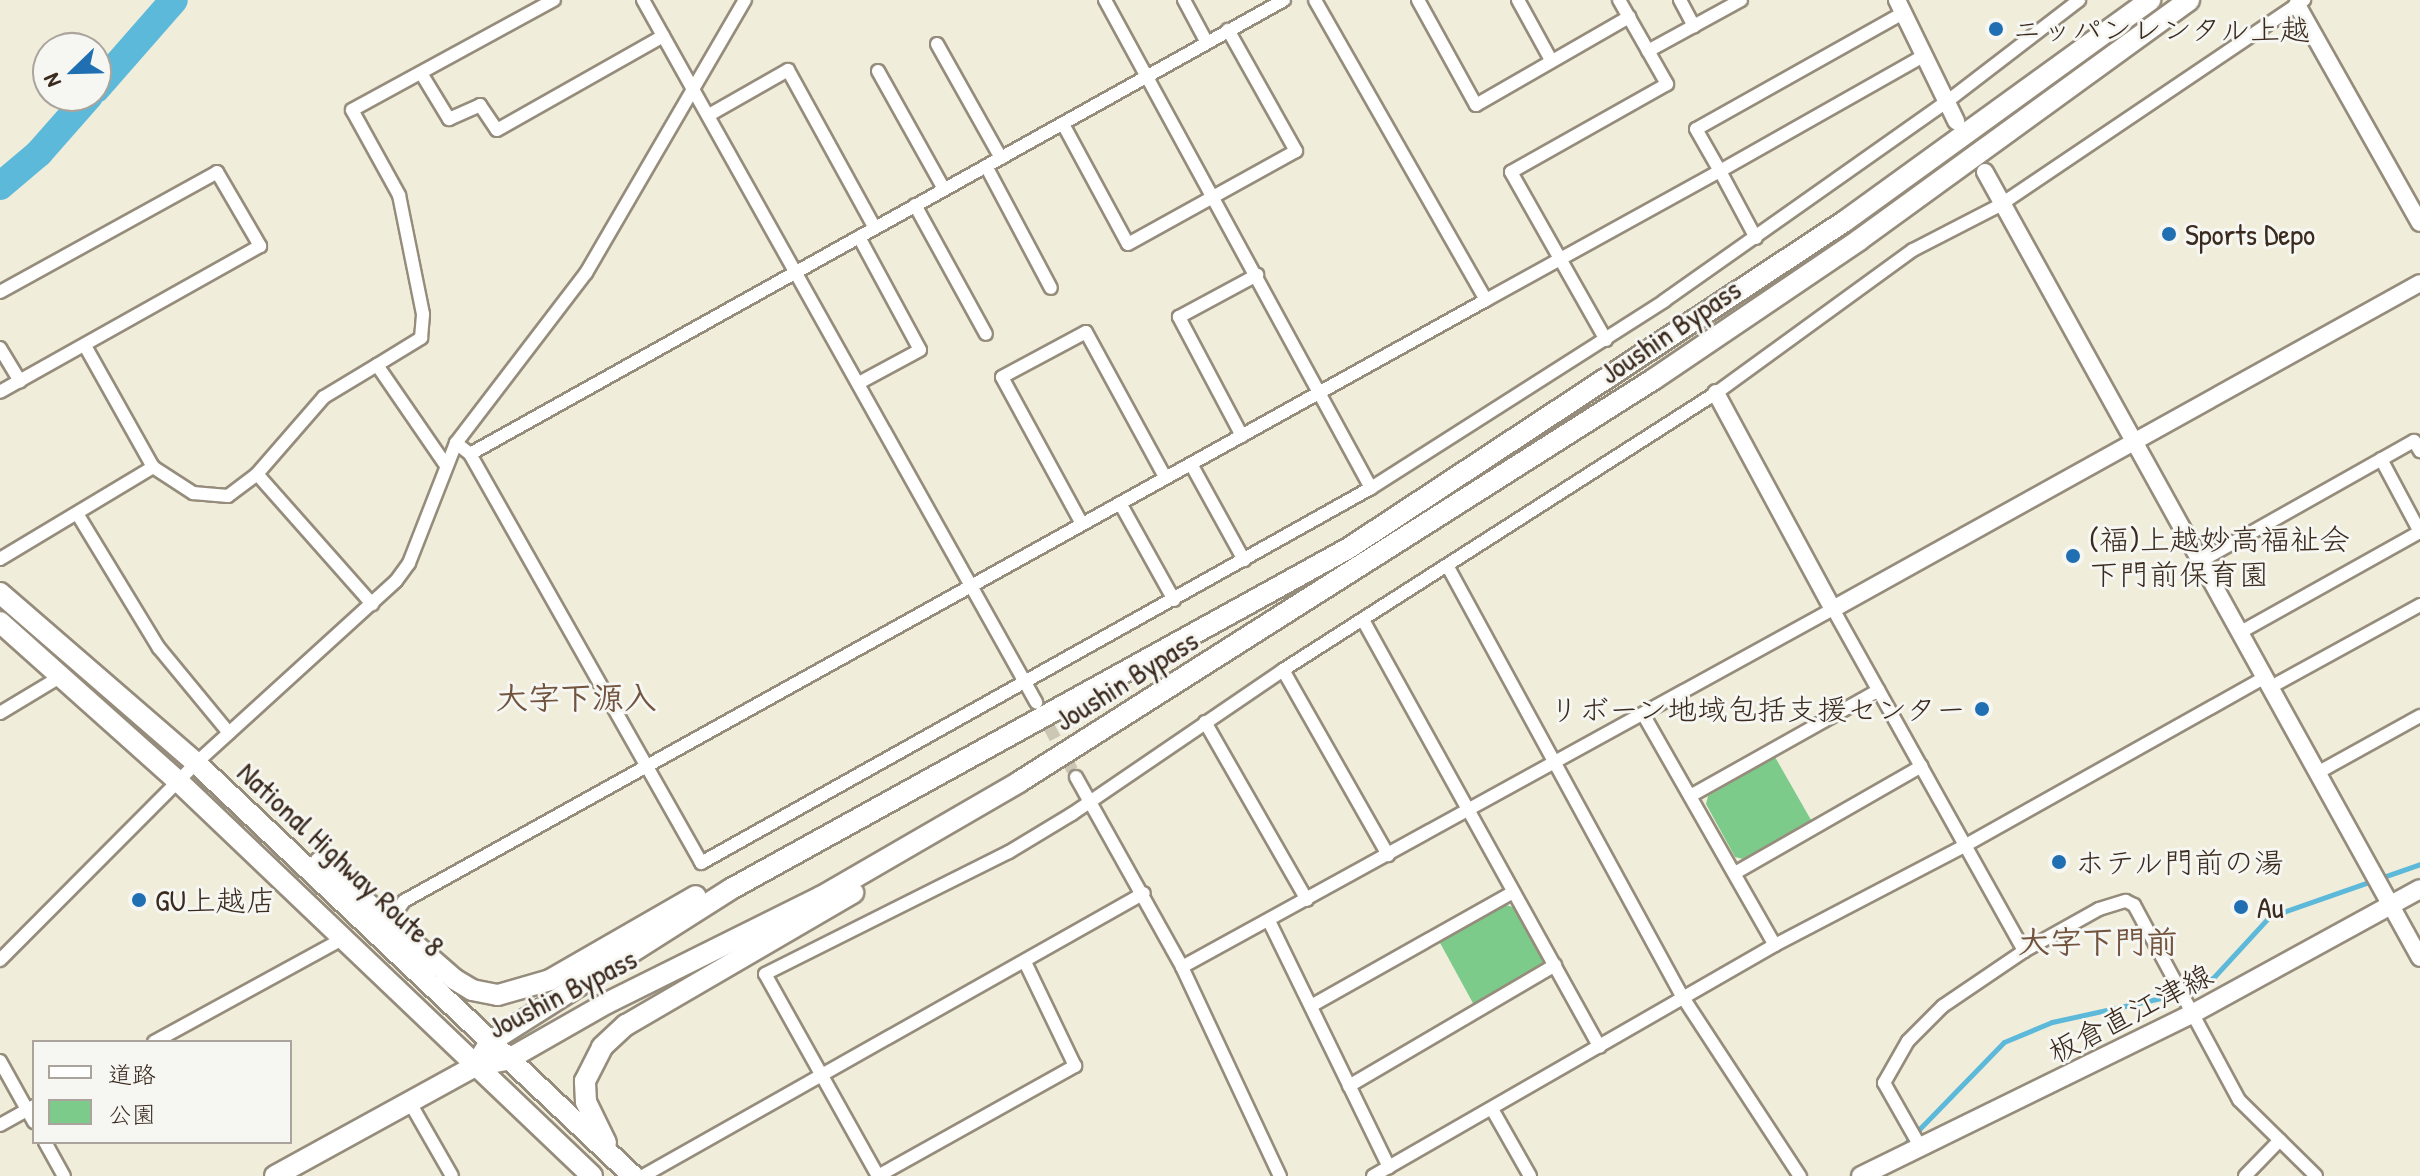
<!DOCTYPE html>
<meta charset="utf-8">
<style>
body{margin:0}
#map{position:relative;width:2420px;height:1176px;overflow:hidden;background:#f0eddb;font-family:"Patrick Hand","Klee One",sans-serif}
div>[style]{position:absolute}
.green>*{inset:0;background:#7dcb8a}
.stream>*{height:5px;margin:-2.5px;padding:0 2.5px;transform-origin:2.5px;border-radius:2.5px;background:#5cb9da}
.river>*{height:28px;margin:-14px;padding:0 14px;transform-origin:14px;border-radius:14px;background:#5cb9da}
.minor-tunnel>*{height:12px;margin-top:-6px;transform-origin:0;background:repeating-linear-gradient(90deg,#ccc6b5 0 12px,transparent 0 18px)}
.roads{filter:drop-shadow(2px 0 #968c7c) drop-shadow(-2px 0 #968c7c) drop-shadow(0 2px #968c7c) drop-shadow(0 -2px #968c7c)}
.minor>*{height:12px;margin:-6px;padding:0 6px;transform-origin:6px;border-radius:6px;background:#fff}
.tertiary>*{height:16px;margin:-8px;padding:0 8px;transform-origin:8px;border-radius:8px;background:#fff}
.secondary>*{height:18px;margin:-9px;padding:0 9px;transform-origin:9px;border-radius:9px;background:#fff}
.trunk>*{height:20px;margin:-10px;padding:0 10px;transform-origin:10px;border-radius:10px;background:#fff}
.dots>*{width:22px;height:22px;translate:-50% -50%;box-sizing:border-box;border:4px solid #f6f6f2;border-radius:50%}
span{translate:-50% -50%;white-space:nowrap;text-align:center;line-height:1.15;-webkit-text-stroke:6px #f6f6f2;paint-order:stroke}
.poi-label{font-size:30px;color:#3b2a1e}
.left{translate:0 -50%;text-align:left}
.right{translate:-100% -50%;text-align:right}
.street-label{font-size:30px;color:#3b2a1e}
.neighbourhood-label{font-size:32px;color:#72543f;font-weight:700}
.legend{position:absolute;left:32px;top:1040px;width:260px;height:104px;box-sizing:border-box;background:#f6f6f2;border:2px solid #aba49d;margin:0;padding:10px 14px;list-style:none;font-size:24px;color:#3b2a1e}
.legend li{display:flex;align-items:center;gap:16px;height:40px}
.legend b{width:40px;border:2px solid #aba49d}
.north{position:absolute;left:32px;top:32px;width:80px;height:80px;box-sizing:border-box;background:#f6f6f2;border:2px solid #aba49d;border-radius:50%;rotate:247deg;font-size:22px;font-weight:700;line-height:32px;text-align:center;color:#3b2a1e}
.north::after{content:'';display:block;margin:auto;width:28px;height:36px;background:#1f6fb2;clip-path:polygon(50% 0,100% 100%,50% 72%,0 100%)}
</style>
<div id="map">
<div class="green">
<div style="clip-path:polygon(1775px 757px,1811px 820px,1743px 859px,1735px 857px,1706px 804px,1708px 796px)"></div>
<div style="clip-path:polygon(1506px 905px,1513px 907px,1545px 961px,1474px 1005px,1439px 941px)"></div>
</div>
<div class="stream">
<div style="left:1898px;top:1151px;width:152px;rotate:-45.8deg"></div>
<div style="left:2004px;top:1042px;width:52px;rotate:-22.6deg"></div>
<div style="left:2052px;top:1022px;width:121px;rotate:-12.4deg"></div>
<div style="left:2170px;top:996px;width:47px;rotate:-22.7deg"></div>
<div style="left:2213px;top:978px;width:83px;rotate:-47.4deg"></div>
<div style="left:2269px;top:917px;width:160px;rotate:-19.3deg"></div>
</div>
<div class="river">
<div style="left:96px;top:89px;width:118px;rotate:-48.8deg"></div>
<div style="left:0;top:186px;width:51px;rotate:-40.2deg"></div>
<div style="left:39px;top:153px;width:76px;rotate:-48.7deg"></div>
</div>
<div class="minor-tunnel">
<div style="left:1041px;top:712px;width:74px;rotate:61.7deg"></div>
</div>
<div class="roads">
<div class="minor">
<div style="left:643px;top:0;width:805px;rotate:60.76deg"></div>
<div style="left:1105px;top:0;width:556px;rotate:61.41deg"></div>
<div style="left:1371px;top:488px;width:348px;rotate:-32.5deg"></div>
<div style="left:1664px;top:301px;width:344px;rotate:-35.2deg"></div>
<div style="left:1945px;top:103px;width:169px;rotate:-37.5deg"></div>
<div style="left:1184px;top:0;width:47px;rotate:61.8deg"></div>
<div style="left:1418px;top:0;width:120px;rotate:61.1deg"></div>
<div style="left:1476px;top:105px;width:177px;rotate:-29.9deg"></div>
<div style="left:1518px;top:0;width:68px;rotate:61.2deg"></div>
<div style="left:1680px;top:0;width:30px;rotate:62deg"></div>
<div style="left:1903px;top:13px;width:237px;rotate:150.7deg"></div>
<div style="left:1696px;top:129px;width:48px;rotate:60.3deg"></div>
<div style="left:1720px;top:171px;width:233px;rotate:-29.5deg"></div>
<div style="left:937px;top:44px;width:131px;rotate:60.7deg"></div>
<div style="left:1648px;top:51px;width:106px;rotate:-28.7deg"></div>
<div style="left:878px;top:71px;width:135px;rotate:60.8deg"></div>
<div style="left:421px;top:73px;width:54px;rotate:58.7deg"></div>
<div style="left:449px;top:119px;width:34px;rotate:-24deg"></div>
<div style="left:480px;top:105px;width:30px;rotate:56deg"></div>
<div style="left:497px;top:130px;width:191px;rotate:-29.5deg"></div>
<div style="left:709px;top:115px;width:91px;rotate:-29.7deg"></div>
<div style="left:788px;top:70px;width:180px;rotate:61.2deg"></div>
<div style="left:1063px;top:124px;width:136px;rotate:61.6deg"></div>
<div style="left:1128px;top:244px;width:192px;rotate:-29deg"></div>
<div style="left:1296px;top:151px;width:139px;rotate:-119.3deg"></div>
<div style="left:986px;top:166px;width:138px;rotate:62deg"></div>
<div style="left:915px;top:205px;width:147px;rotate:61.2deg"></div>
<div style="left:859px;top:237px;width:128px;rotate:61.6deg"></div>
<div style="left:920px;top:350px;width:69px;rotate:151.6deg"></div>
<div style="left:0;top:292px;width:248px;rotate:-28.9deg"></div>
<div style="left:217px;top:172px;width:86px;rotate:59.8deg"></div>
<div style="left:260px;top:246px;width:298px;rotate:150.7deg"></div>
<div style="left:1486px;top:300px;width:267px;rotate:-28.9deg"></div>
<div style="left:1720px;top:171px;width:76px;rotate:61.8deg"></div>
<div style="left:1606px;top:340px;width:193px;rotate:-119.5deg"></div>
<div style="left:1511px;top:172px;width:179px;rotate:-29.4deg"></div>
<div style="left:1667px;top:84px;width:97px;rotate:-119.7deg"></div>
<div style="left:0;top:348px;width:39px;rotate:59deg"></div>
<div style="left:1242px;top:436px;width:135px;rotate:-117.9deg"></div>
<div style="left:1179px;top:317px;width:89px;rotate:-28.3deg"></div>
<div style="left:456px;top:443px;width:18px;rotate:38deg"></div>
<div style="left:470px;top:454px;width:470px;rotate:60.5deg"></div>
<div style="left:701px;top:863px;width:768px;rotate:-29.24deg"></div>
<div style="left:470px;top:454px;width:932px;rotate:-29.15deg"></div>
<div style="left:2381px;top:459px;width:83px;rotate:61.9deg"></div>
<div style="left:445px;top:464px;width:120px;rotate:-124.5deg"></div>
<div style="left:377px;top:365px;width:52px;rotate:-31.5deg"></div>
<div style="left:421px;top:338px;width:24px;rotate:-85deg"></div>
<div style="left:423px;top:314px;width:121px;rotate:-101.4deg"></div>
<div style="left:399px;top:195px;width:97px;rotate:-118.9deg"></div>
<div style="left:352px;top:110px;width:230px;rotate:-28.6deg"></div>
<div style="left:1191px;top:464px;width:110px;rotate:61.1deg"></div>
<div style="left:153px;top:467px;width:48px;rotate:33deg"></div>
<div style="left:193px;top:493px;width:35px;rotate:5deg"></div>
<div style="left:228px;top:496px;width:36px;rotate:-37deg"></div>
<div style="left:257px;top:474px;width:102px;rotate:-49deg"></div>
<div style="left:324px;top:397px;width:62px;rotate:-31.1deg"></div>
<div style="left:257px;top:474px;width:174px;rotate:48.5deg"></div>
<div style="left:1120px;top:503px;width:111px;rotate:60.9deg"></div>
<div style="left:78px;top:515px;width:156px;rotate:58.7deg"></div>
<div style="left:159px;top:648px;width:110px;rotate:50.5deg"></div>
<div style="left:1082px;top:524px;width:167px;rotate:-118.6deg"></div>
<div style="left:1002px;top:377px;width:95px;rotate:-28.2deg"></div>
<div style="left:1086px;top:332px;width:165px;rotate:61.4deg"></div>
<div style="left:0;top:559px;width:179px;rotate:-31deg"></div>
<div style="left:153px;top:467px;width:139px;rotate:-119.3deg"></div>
<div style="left:2199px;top:562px;width:247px;rotate:-29.4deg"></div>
<div style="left:2414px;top:441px;width:12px;rotate:59deg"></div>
<div style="left:1448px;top:567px;width:492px;rotate:61.4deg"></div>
<div style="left:1684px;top:999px;width:212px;rotate:56.8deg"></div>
<div style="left:1363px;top:620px;width:488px;rotate:61deg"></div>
<div style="left:2239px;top:633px;width:207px;rotate:-29.2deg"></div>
<div style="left:1283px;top:670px;width:213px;rotate:60.4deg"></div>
<div style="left:2269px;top:688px;width:172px;rotate:-28.8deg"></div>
<div style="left:0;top:713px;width:74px;rotate:-31.1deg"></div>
<div style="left:1643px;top:714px;width:266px;rotate:60.3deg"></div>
<div style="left:1205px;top:722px;width:205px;rotate:60.2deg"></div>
<div style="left:2317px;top:773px;width:118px;rotate:-29deg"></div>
<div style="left:1076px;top:777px;width:218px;rotate:60.8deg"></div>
<div style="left:1182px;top:967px;width:231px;rotate:64.9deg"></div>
<div style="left:1692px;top:795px;width:214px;rotate:-29.3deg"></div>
<div style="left:1735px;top:873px;width:215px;rotate:-29.8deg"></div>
<div style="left:1269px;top:921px;width:274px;rotate:64deg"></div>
<div style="left:386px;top:926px;width:31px;rotate:-54deg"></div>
<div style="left:404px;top:901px;width:1238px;rotate:-29.05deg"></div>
<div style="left:1486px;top:300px;width:345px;rotate:-119.7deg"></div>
<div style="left:0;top:960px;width:278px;rotate:-45.1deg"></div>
<div style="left:196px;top:763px;width:270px;rotate:-42.3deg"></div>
<div style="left:396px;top:581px;width:22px;rotate:-54deg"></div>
<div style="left:409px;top:563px;width:129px;rotate:-68.6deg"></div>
<div style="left:456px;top:443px;width:214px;rotate:-52.6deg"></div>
<div style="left:586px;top:273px;width:316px;rotate:-59.8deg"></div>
<div style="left:1182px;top:967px;width:743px;rotate:-28.81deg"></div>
<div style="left:1833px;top:609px;width:392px;rotate:60.8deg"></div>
<div style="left:1311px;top:1006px;width:232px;rotate:-29.4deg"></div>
<div style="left:154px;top:1042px;width:217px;rotate:-28.7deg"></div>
<div style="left:0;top:1061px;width:70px;rotate:60.9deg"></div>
<div style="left:1349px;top:1086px;width:239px;rotate:-30.4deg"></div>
<div style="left:409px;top:1101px;width:86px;rotate:60.2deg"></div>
<div style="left:1492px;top:1109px;width:77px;rotate:60.4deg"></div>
<div style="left:0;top:1125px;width:39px;rotate:-29deg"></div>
<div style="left:45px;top:1142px;width:39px;rotate:61deg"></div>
<div style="left:1921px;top:1148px;width:75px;rotate:-119.6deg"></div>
<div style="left:1884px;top:1083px;width:48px;rotate:-60.3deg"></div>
<div style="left:1908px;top:1041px;width:49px;rotate:-45deg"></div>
<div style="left:1943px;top:1006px;width:98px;rotate:-34.2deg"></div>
<div style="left:2024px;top:951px;width:86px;rotate:-29.2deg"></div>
<div style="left:2099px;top:909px;width:28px;rotate:-17deg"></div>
<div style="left:2126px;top:901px;width:9px;rotate:27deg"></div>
<div style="left:2134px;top:905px;width:221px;rotate:61.7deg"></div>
<div style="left:2239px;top:1100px;width:108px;rotate:44.6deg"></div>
<div style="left:643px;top:1176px;width:575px;rotate:-29.46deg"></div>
<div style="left:878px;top:1176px;width:231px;rotate:-119.2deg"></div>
<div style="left:765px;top:974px;width:273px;rotate:-26.6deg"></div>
<div style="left:1009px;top:852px;width:74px;rotate:-31.1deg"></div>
<div style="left:1072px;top:814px;width:255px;rotate:-34.3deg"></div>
<div style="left:1283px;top:670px;width:514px;rotate:-32.61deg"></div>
<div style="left:1716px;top:393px;width:243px;rotate:-36deg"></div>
<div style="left:1913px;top:250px;width:98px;rotate:-27.3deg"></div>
<div style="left:2000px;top:205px;width:367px;rotate:-34deg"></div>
<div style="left:878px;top:1176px;width:226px;rotate:-29.2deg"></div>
<div style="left:1075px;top:1066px;width:113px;rotate:-115.7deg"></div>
<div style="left:1373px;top:1176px;width:464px;rotate:-29.9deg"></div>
<div style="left:1775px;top:945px;width:216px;rotate:-27.6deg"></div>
<div style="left:1966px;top:845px;width:341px;rotate:-29.3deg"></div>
<div style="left:2245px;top:1176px;width:50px;rotate:-45.8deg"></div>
</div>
<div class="tertiary">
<div style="left:1897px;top:0;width:135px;rotate:64deg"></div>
<div style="left:2297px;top:5px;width:250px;rotate:60.6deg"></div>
<div style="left:1985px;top:172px;width:898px;rotate:61.04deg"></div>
<div style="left:1716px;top:393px;width:246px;rotate:61.6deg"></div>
<div style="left:1833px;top:609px;width:671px;rotate:-29.05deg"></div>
</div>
<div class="secondary">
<div style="left:1861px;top:1176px;width:366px;rotate:-26.1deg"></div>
<div style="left:2190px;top:1015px;width:262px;rotate:-28.7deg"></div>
</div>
<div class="trunk">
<div style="left:0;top:593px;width:259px;rotate:40.9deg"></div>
<div style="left:196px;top:763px;width:601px;rotate:43.38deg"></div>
<div style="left:0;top:622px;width:239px;rotate:41.8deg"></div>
<div style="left:178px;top:781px;width:572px;rotate:43.65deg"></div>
<div style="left:320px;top:862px;width:178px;rotate:41.1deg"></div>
<div style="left:454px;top:979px;width:21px;rotate:31deg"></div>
<div style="left:472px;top:990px;width:26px;rotate:11deg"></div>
<div style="left:498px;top:995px;width:54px;rotate:-16.1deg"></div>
<div style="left:550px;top:980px;width:168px;rotate:-29.9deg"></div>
<div style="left:475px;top:1066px;width:28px;rotate:-58deg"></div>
<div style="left:490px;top:1042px;width:285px;rotate:-32.4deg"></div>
<div style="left:731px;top:889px;width:706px;rotate:-28.89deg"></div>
<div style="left:1349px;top:548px;width:594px;rotate:-33.4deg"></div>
<div style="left:1845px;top:221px;width:377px;rotate:-35.9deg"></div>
<div style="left:606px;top:1143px;width:46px;rotate:-116deg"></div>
<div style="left:586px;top:1102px;width:21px;rotate:-93deg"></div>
<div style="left:585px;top:1081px;width:38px;rotate:-63deg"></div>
<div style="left:602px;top:1047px;width:33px;rotate:-43deg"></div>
<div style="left:626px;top:1025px;width:263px;rotate:-30.2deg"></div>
<div style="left:275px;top:1176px;width:228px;rotate:-28.8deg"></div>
<div style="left:475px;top:1066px;width:33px;rotate:-11deg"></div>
<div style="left:507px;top:1060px;width:115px;rotate:-29.7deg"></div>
<div style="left:607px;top:1003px;width:239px;rotate:-26.4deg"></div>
<div style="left:821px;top:897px;width:229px;rotate:-30.1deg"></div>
<div style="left:1019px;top:782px;width:752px;rotate:-32.4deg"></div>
<div style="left:1654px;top:379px;width:248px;rotate:-34.1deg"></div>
<div style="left:1859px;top:240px;width:408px;rotate:-36deg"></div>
</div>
</div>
<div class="dots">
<div style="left:1996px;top:29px;background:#1f6fb2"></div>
<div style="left:2169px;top:234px;background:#1f6fb2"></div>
<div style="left:2073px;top:556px;background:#1f6fb2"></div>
<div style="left:1982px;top:709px;background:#1f6fb2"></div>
<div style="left:2059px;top:862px;background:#1f6fb2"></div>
<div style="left:139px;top:900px;background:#1f6fb2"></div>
<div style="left:2241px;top:907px;background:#1f6fb2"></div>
</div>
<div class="poi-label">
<span class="left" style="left:2012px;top:29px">ニッパンレンタル上越</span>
<span class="left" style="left:2185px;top:234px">Sports Depo</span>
<span class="left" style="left:2089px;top:556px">(福)上越妙高福祉会<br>下門前保育園</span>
<span class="right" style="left:1966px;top:709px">リボーン地域包括支援センター</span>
<span class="left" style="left:2075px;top:862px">ホテル門前の湯</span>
<span class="left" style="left:155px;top:900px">GU上越店</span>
<span class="left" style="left:2257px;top:907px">Au</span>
</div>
<div class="street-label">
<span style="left:1670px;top:331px;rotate:-34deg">Joushin Bypass</span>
<span style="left:1126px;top:680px;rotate:-32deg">Joushin Bypass</span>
<span style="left:341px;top:859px;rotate:43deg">National Highway Route 8</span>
<span style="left:562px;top:993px;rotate:-27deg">Joushin Bypass</span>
<span style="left:2130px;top:1013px;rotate:-27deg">板倉直江津線</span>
</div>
<div class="neighbourhood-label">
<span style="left:576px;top:698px">大字下源入</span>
<span style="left:2098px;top:942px">大字下門前</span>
</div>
<ul class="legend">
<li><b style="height:10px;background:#fff"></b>道路</li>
<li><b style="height:22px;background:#7dcb8a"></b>公園</li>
</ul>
<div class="north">N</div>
</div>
